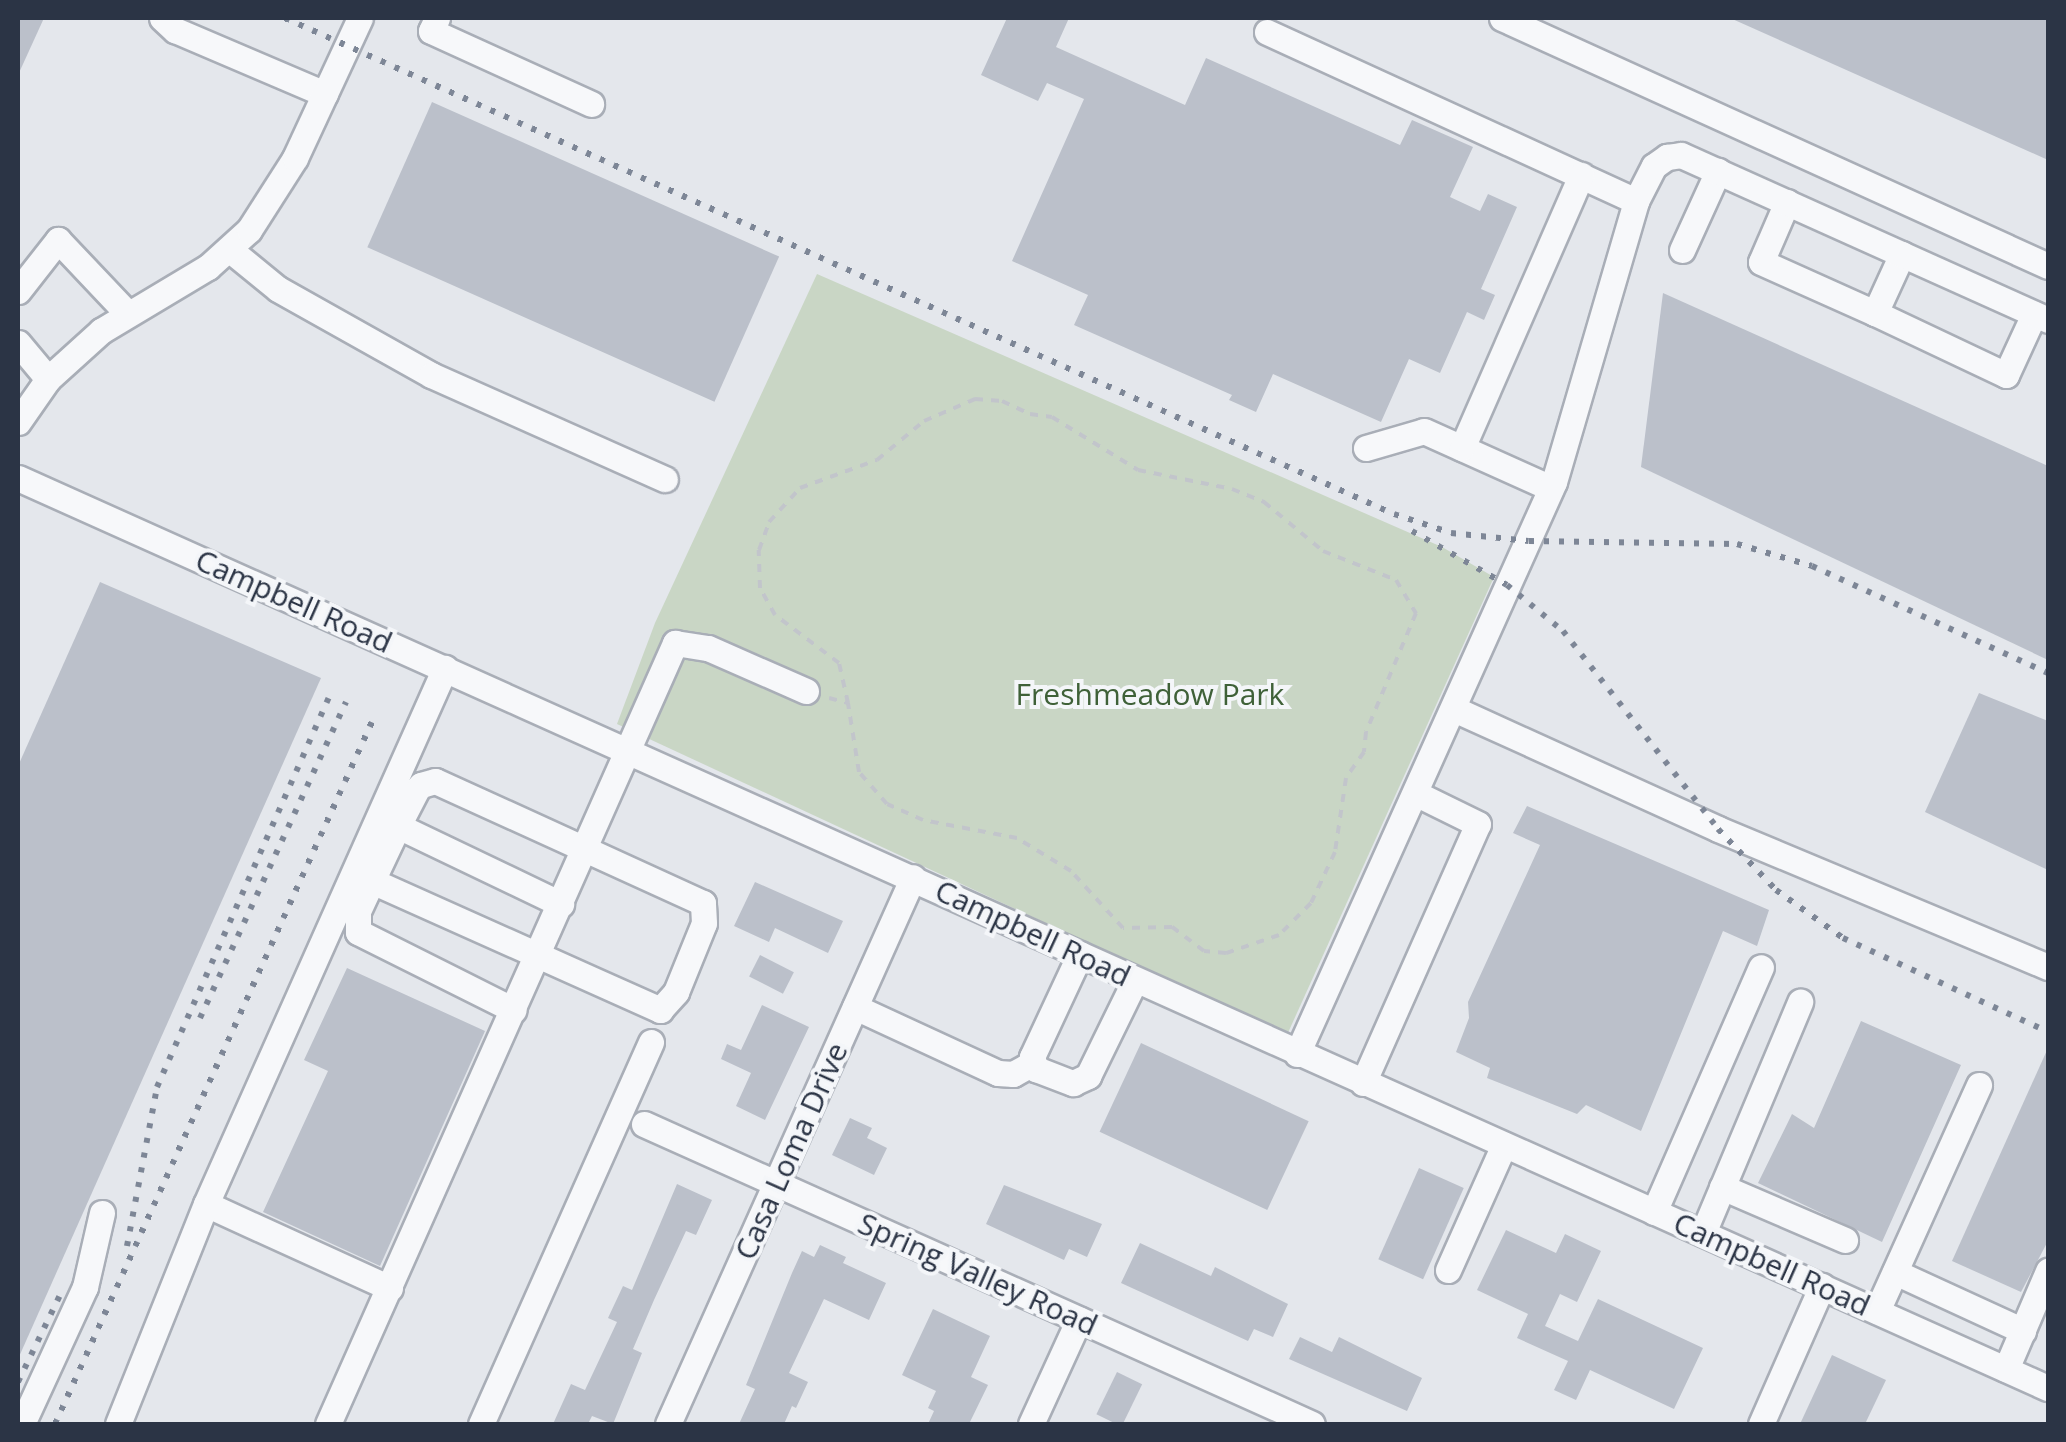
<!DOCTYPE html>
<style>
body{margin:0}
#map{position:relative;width:2066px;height:1442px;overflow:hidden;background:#e4e7ec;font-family:"Open Sans",sans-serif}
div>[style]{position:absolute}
.green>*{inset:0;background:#c9d6c5}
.building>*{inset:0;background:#bbc0ca;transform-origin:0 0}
.path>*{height:4px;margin-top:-2px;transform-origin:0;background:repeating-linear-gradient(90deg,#c2c5cb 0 8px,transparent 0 16px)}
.roads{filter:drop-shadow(2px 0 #a9aeb7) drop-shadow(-2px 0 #a9aeb7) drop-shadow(0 2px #a9aeb7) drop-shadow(0 -2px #a9aeb7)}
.minor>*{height:25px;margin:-12.5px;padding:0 12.5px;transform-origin:12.5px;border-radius:12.5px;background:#f7f8fa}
.rail>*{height:6px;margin-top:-3px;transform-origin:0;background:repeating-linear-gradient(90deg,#7d8696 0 5px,transparent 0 15px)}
span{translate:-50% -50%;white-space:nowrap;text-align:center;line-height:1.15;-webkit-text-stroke:8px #f4f6f9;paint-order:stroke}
.street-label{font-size:30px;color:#2b3445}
.park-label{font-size:30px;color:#3f6138}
.frame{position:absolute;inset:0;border:20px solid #2b3445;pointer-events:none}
</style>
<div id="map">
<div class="green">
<div style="clip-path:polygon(817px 274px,1442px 547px,1494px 577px,1287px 1035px,617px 724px,655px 623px)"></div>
</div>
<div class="building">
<div style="clip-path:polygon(18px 18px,44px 18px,18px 75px)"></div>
<div style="clip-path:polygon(1007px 18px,1069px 18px,1056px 47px,1185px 105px,1206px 58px,1400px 145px,1412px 120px,1473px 147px,1450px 197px,1480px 211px,1488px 194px,1517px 207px,1481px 289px,1495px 295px,1484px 320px,1467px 312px,1440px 373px,1409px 359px,1381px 422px,1273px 374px,1256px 412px,1229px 400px,1232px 395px,1074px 325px,1088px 295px,1012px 261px,1084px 99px,1047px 83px,1038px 101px,981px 75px)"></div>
<div style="clip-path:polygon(1730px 18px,2048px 18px,2048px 160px)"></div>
<div style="left:432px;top:102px;width:380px;height:159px;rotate:24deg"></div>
<div style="clip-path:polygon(1663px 293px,2048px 466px,2048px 660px,1641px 467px)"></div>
<div style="clip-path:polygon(100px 582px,321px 678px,18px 1359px,18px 766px)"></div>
<div style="clip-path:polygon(1979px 693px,2048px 721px,2048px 870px,1925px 812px)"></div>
<div style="clip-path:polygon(1527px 806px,1769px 910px,1757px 946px,1723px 931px,1641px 1131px,1586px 1105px,1577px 1114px,1487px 1078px,1490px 1068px,1456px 1052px,1469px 1018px,1468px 1002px,1540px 845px,1513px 833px)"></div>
<div style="clip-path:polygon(755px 882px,843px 921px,828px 953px,775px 928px,769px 942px,734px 926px)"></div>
<div style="left:760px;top:955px;width:38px;height:24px;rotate:27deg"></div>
<div style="clip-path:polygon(347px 968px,485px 1031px,380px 1266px,263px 1212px,328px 1071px,304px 1060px)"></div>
<div style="clip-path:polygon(762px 1005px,809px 1027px,765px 1120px,736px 1106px,751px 1073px,721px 1059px,727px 1044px,741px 1050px)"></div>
<div style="clip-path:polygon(1861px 1021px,1961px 1065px,1882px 1242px,1758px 1183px,1792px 1114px,1814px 1128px)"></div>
<div style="left:1141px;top:1043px;width:185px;height:98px;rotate:25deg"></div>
<div style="clip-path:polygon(2048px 1048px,2048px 1241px,2021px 1292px,1952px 1261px)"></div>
<div style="clip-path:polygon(850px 1118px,872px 1128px,867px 1138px,887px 1148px,874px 1175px,832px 1155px)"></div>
<div style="left:1419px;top:1168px;width:49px;height:100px;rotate:24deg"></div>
<div style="clip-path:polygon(677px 1184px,712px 1200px,696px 1235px,686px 1231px,654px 1300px,633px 1349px,642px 1353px,613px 1424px,592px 1416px,588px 1424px,553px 1424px,571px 1384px,585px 1390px,617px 1322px,608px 1318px,623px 1286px,632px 1290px)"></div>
<div style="clip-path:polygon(1004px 1185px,1102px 1224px,1087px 1257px,1069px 1249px,1064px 1260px,986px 1224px)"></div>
<div style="clip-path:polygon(1506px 1230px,1556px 1253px,1565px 1234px,1601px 1251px,1577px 1302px,1560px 1294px,1545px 1326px,1578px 1341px,1598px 1299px,1703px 1348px,1674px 1409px,1590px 1370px,1576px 1400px,1554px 1390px,1568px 1361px,1517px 1338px,1528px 1314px,1477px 1290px)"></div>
<div style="clip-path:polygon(1140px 1243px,1211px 1276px,1215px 1267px,1288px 1304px,1273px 1337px,1254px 1329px,1248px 1341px,1121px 1283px)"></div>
<div style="clip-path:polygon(820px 1245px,846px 1257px,843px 1263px,886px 1283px,869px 1320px,824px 1299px,789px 1373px,808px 1382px,796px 1408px,792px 1406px,784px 1424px,739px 1424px,755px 1389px,746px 1385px,792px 1273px,802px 1251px,814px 1257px)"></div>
<div style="clip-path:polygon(933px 1309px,990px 1336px,971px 1377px,988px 1385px,969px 1424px,928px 1424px,934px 1411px,928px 1408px,936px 1391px,902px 1375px)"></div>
<div style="clip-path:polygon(1300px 1337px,1332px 1352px,1339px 1337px,1422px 1378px,1407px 1411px,1289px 1359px)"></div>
<div style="clip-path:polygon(1832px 1355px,1886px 1380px,1865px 1424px,1800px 1424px)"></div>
<div style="left:1117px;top:1372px;width:28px;height:47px;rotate:26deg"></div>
</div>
<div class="path">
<div style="left:829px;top:698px;width:20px;rotate:15deg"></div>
<div style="left:848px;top:703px;width:41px;rotate:-102.7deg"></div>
<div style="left:839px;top:663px;width:80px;rotate:-143.1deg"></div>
<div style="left:775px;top:615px;width:31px;rotate:-119deg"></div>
<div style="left:760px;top:588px;width:38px;rotate:-92deg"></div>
<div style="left:759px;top:550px;width:30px;rotate:-70deg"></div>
<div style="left:769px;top:522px;width:46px;rotate:-47.6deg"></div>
<div style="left:800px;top:488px;width:82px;rotate:-20deg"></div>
<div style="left:877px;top:460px;width:61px;rotate:-39.7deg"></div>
<div style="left:924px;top:421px;width:56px;rotate:-23.3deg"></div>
<div style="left:975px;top:399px;width:27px;rotate:4deg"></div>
<div style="left:1002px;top:401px;width:31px;rotate:25deg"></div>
<div style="left:1030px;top:414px;width:22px;rotate:8deg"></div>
<div style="left:1052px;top:417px;width:101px;rotate:31.6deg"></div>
<div style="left:1138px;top:470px;width:96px;rotate:11.4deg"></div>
<div style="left:1232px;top:489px;width:35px;rotate:22deg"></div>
<div style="left:1264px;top:502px;width:77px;rotate:39.7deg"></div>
<div style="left:1323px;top:551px;width:79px;rotate:21.7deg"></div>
<div style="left:1396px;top:580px;width:39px;rotate:59deg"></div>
<div style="left:1416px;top:613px;width:129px;rotate:112.8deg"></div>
<div style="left:1366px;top:732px;width:20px;rotate:96deg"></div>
<div style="left:1364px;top:752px;width:32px;rotate:125deg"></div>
<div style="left:1346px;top:778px;width:75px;rotate:98.5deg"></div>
<div style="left:1335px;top:852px;width:56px;rotate:115.2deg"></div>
<div style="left:1311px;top:903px;width:45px;rotate:135deg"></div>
<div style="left:1279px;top:935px;width:56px;rotate:161.2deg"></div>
<div style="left:1226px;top:953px;width:22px;rotate:-175deg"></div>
<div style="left:1204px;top:951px;width:40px;rotate:-143deg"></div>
<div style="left:1172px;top:927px;width:49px;rotate:178.8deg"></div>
<div style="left:1123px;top:928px;width:77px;rotate:-132.4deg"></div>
<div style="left:1071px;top:871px;width:63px;rotate:-148.6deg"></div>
<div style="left:1017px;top:838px;width:96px;rotate:-169.2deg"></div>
<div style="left:923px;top:820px;width:39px;rotate:-156deg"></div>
<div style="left:887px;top:804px;width:43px;rotate:-131.2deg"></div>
<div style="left:859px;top:772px;width:70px;rotate:-99.1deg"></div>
</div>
<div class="roads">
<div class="minor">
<div style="left:162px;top:18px;width:18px;rotate:43deg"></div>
<div style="left:175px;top:30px;width:163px;rotate:23.1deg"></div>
<div style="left:437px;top:18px;width:14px;rotate:115deg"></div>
<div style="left:431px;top:31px;width:176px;rotate:24.5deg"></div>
<div style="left:1502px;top:18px;width:600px;rotate:24.43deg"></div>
<div style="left:1267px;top:32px;width:406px;rotate:24.6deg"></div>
<div style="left:1787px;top:202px;width:65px;rotate:113.4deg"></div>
<div style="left:1761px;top:262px;width:125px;rotate:24.1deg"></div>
<div style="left:229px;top:249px;width:63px;rotate:39.2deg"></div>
<div style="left:278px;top:289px;width:176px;rotate:29.3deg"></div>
<div style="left:431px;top:375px;width:256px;rotate:24deg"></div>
<div style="left:1682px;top:250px;width:87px;rotate:-65.5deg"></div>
<div style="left:1902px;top:254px;width:65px;rotate:114.6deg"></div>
<div style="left:1875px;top:313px;width:145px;rotate:25.3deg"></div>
<div style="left:2006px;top:375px;width:67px;rotate:-65.3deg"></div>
<div style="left:18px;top:291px;width:65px;rotate:-51.9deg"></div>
<div style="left:58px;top:240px;width:100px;rotate:46.6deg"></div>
<div style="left:18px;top:343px;width:47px;rotate:50.2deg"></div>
<div style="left:18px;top:422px;width:52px;rotate:-55.1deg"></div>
<div style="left:48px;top:379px;width:72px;rotate:-42.2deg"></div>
<div style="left:101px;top:331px;width:125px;rotate:-30.9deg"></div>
<div style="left:208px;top:267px;width:55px;rotate:-42.1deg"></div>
<div style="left:249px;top:230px;width:85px;rotate:-57.4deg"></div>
<div style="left:295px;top:158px;width:154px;rotate:-65.1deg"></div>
<div style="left:1366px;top:448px;width:60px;rotate:-16.3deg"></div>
<div style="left:1424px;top:431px;width:139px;rotate:24.2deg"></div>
<div style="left:1462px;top:448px;width:298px;rotate:-66.4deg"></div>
<div style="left:18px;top:478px;width:2225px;rotate:24.15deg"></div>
<div style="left:1454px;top:709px;width:290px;rotate:24.4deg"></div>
<div style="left:1718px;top:829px;width:358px;rotate:22.7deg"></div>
<div style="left:398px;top:826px;width:181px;rotate:25.6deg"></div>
<div style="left:372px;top:881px;width:316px;rotate:24.1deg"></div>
<div style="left:660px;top:1010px;width:24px;rotate:-48deg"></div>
<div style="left:676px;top:992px;width:74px;rotate:-67.9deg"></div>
<div style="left:704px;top:923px;width:20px;rotate:-93deg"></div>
<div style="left:703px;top:903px;width:294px;rotate:-155.5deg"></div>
<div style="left:435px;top:781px;width:15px;rotate:164deg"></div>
<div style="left:421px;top:785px;width:6px;rotate:135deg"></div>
<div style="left:417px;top:789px;width:42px;rotate:117.2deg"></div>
<div style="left:398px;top:826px;width:61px;rotate:115.3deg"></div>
<div style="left:372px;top:881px;width:33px;rotate:115deg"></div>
<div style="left:358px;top:911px;width:21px;rotate:90deg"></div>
<div style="left:358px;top:932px;width:174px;rotate:26.6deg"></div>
<div style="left:1080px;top:954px;width:114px;rotate:115deg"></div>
<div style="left:1032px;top:1057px;width:13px;rotate:72deg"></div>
<div style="left:1036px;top:1069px;width:40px;rotate:21deg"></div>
<div style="left:1073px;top:1083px;width:17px;rotate:-25deg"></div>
<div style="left:1088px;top:1076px;width:107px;rotate:-63.9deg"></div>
<div style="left:855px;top:1007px;width:157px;rotate:24.8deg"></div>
<div style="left:998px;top:1073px;width:15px;rotate:4deg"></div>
<div style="left:1013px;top:1074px;width:23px;rotate:-29deg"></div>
<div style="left:1297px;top:1054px;width:627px;rotate:-65.81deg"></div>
<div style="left:1554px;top:482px;width:293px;rotate:-73.7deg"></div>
<div style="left:1636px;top:201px;width:39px;rotate:-63deg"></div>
<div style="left:1654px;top:166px;width:16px;rotate:-35deg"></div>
<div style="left:1667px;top:157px;width:14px;rotate:-8deg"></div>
<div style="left:1681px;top:155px;width:402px;rotate:24.2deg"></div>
<div style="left:1363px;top:1083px;width:283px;rotate:-66.1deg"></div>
<div style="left:1478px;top:824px;width:70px;rotate:-153.8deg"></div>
<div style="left:644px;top:1124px;width:732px;rotate:24.18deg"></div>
<div style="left:1722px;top:1187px;width:134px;rotate:23.3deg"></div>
<div style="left:1654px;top:1212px;width:267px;rotate:-66.4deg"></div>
<div style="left:1703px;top:1233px;width:251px;rotate:-67.2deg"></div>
<div style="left:1448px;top:1270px;width:137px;rotate:-65.9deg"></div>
<div style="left:1895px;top:1272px;width:141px;rotate:24.7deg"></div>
<div style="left:390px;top:1288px;width:202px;rotate:-155.5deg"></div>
<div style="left:206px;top:1204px;width:587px;rotate:-65.97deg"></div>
<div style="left:1877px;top:1311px;width:248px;rotate:-65.7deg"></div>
<div style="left:2006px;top:1369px;width:107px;rotate:-66.8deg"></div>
<div style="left:22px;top:1424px;width:151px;rotate:-65.3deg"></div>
<div style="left:85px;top:1287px;width:76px;rotate:-77.1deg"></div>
<div style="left:118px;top:1424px;width:237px;rotate:-68.2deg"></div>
<div style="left:328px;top:1424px;width:855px;rotate:-66.04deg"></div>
<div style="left:675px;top:643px;width:33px;rotate:9deg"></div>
<div style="left:708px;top:648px;width:107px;rotate:23.7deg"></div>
<div style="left:481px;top:1424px;width:418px;rotate:-66deg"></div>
<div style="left:668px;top:1424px;width:599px;rotate:-65.87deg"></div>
<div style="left:1031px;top:1424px;width:115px;rotate:-65.4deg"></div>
<div style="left:1761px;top:1424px;width:151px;rotate:-66.2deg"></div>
</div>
</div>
<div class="rail">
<div style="left:285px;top:18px;width:1215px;rotate:24.1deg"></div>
<div style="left:1394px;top:514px;width:60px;rotate:18.4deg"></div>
<div style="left:1451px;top:533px;width:78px;rotate:5.9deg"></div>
<div style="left:1529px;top:541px;width:208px;rotate:0.8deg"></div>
<div style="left:1737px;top:544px;width:78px;rotate:16.3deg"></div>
<div style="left:1812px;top:566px;width:259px;rotate:24.4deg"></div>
<div style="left:1412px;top:531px;width:109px;rotate:29.6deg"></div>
<div style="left:1507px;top:585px;width:72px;rotate:39.4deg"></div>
<div style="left:1563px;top:631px;width:251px;rotate:51.9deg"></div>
<div style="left:1718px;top:829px;width:84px;rotate:46.4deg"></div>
<div style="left:1776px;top:890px;width:82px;rotate:35.6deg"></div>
<div style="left:1843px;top:938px;width:226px;rotate:24.6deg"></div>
<div style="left:200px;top:1018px;width:348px;rotate:-65.2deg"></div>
<div style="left:127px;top:1246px;width:162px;rotate:-79.3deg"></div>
<div style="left:157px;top:1087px;width:428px;rotate:-66.2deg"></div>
<div style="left:18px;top:1382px;width:97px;rotate:-64.2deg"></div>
<div style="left:55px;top:1424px;width:776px;rotate:-65.71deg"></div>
</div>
<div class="street-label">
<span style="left:294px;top:601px;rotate:24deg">Campbell Road</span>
<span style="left:1033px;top:933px;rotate:25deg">Campbell Road</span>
<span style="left:791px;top:1151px;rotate:-66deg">Casa Loma Drive</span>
<span style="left:1772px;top:1264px;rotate:24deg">Campbell Road</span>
<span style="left:978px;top:1274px;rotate:24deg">Spring Valley Road</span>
</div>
<div class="park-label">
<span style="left:1150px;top:694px">Freshmeadow Park</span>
</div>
<div class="frame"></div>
</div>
